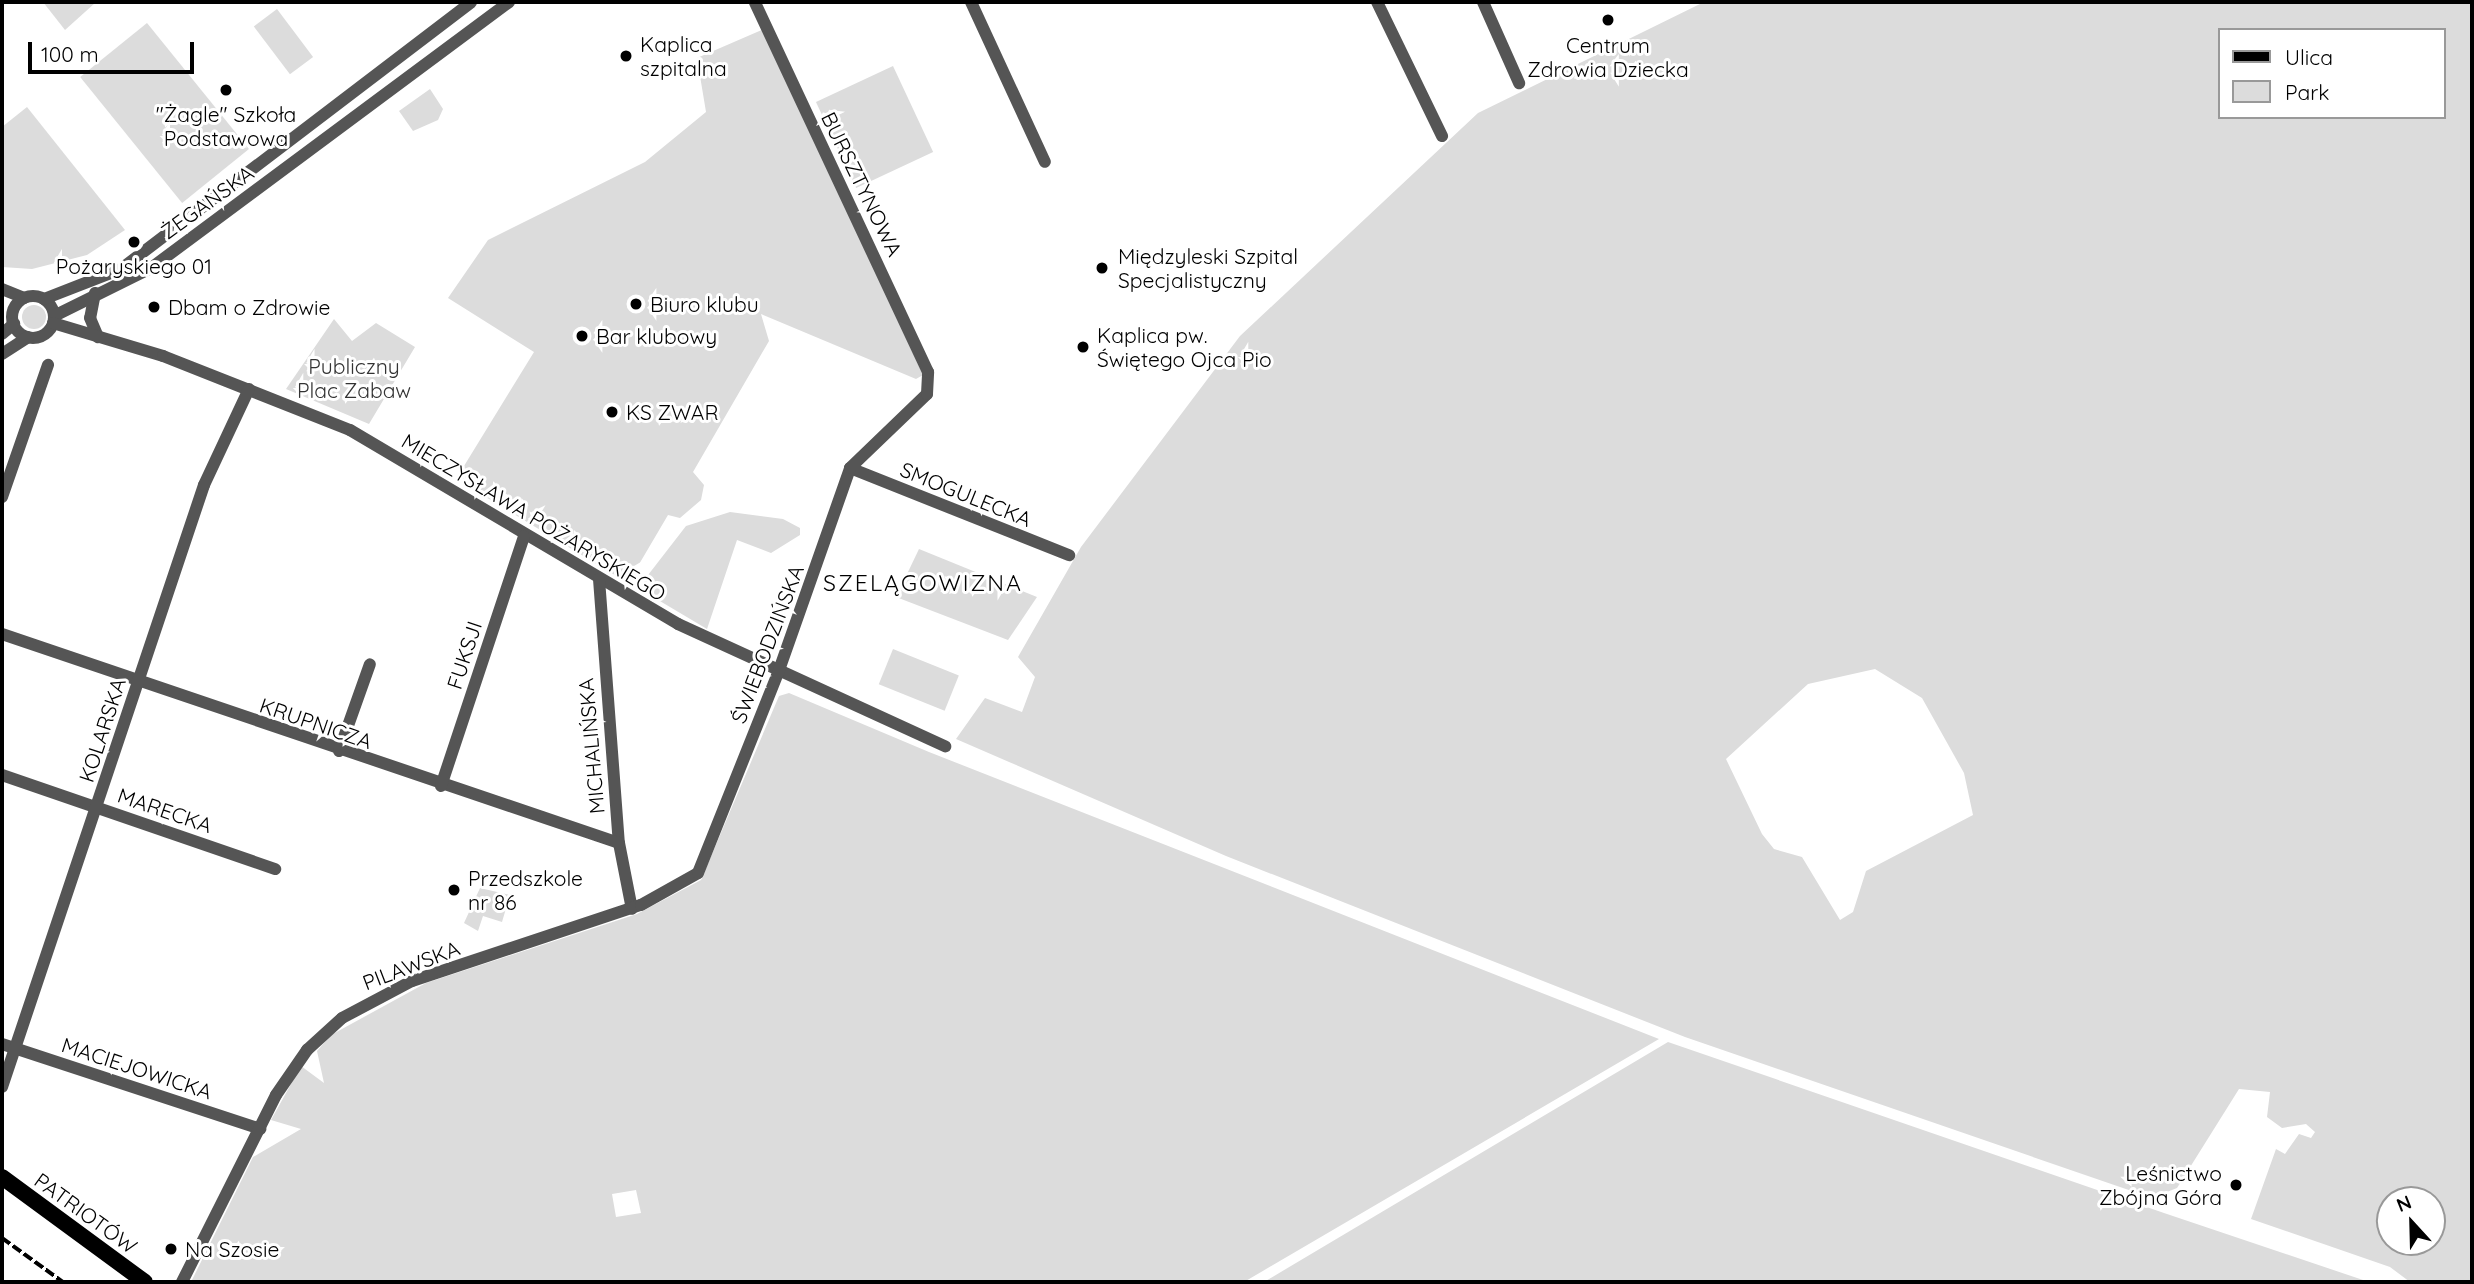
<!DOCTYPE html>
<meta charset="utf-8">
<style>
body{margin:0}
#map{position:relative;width:2474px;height:1284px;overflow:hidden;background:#fff;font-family:Quicksand,sans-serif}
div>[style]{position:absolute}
.green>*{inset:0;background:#dcdcdc;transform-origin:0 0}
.round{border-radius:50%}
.minor>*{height:12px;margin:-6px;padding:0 6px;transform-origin:6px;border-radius:6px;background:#555}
.minor>.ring{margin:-6px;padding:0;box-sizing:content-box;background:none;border:12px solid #555;border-radius:50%}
.major>*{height:16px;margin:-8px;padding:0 8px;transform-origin:8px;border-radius:8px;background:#000}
.rail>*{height:3.5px;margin-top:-1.75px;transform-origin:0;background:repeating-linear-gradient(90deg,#000 0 10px,transparent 0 13.5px)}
.dots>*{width:19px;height:19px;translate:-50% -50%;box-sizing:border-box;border:4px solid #fff;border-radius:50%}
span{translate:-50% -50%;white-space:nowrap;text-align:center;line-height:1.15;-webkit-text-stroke:6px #fff;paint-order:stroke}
.poi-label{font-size:21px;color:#000}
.left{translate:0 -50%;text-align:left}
.right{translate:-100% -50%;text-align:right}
.street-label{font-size:21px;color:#000}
.park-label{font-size:21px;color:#333}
.neighbourhood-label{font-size:23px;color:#000;letter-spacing:2px}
.frame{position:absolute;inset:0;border:4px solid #000;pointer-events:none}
.legend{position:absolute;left:2218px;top:28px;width:228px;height:91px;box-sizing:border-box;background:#fff;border:2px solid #999;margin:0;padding:9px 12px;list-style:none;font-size:21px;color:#000}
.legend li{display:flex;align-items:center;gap:14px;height:35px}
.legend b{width:35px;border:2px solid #999}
.north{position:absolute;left:2376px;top:1186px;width:70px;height:70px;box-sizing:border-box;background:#fff;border:2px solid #999;border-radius:50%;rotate:338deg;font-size:19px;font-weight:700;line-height:28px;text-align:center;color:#000}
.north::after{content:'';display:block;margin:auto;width:24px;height:32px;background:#000;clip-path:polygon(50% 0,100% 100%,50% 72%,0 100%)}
.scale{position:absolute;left:28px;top:42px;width:166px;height:32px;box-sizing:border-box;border:4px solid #000;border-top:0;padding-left:9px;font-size:21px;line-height:24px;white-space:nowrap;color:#000;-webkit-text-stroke:5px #fff;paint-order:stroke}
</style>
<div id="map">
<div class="green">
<div style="clip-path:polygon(43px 2px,94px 2px,95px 3px,65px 30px)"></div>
<div style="clip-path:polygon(evenodd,1704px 2px,2472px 2px,2472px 1282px,2410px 1282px,2390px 1267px,2251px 1219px,2276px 1149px,2285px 1154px,2299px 1134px,2311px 1138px,2315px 1132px,2306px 1124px,2282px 1128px,2267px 1117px,2270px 1092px,2239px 1089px,2177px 1188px,2152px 1198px,1685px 1037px,1226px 856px,956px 739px,985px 698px,1022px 712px,1035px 677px,1018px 657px,1081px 547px,1240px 336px,1478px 113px,1704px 2px,2220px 30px,2444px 30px,2444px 117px,2220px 117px,2220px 30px,1704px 2px,1875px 669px,1922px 698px,1964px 773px,1973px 815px,1866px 871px,1853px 912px,1840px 920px,1802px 857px,1774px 849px,1762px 834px,1726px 759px,1808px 684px,1875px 669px,1704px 2px,2390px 1200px,2432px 1200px,2432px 1242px,2390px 1242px,2390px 1200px)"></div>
<div style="left:277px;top:9px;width:60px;height:29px;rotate:53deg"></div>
<div style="left:147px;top:23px;width:162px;height:86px;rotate:51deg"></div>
<div style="clip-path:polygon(764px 29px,923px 375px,916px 379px,761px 314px,769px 341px,693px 472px,704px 485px,701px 500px,680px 518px,668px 515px,628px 583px,456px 479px,534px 352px,448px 298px,488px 240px,645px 162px,706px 112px,697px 58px)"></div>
<div style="left:893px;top:66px;width:95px;height:85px;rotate:65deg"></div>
<div style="clip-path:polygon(430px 89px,443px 109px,438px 120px,413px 131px,399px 111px)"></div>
<div style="clip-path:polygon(27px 107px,125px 230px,87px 255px,32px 269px,2px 267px,2px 127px)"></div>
<div class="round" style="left:22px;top:305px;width:24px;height:24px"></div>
<div style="clip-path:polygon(334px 319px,352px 341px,376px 323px,415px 347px,369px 424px,286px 389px)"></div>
<div style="clip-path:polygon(730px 512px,783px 519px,800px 528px,800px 535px,771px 553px,737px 540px,707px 629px,638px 588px,686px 526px)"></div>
<div style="clip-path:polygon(919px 549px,1037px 597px,1008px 640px,896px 597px)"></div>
<div style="left:893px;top:649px;width:71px;height:38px;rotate:22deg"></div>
<div style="clip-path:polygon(evenodd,789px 693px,929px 752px,1659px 1039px,1244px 1282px,191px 1282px,253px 1157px,301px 1129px,271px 1120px,301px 1066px,324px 1083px,317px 1051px,331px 1035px,426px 983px,637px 914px,701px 880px,779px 696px,789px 693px,636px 1190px,641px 1213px,616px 1217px,612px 1194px,636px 1190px)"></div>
<div style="clip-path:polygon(480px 888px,510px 895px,502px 922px,483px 916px,478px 931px,464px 923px)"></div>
<div style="clip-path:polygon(1668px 1042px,2164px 1213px,2369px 1282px,1264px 1282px)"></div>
</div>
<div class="minor">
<div style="left:971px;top:2px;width:176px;rotate:65.2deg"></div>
<div style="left:1377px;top:2px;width:149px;rotate:64.1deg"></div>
<div style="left:1483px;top:2px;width:89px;rotate:66deg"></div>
<div style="left:2px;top:289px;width:24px;rotate:22deg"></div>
<div style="left:95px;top:293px;width:25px;rotate:101deg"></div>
<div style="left:90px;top:318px;width:21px;rotate:67deg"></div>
<div class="ring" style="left:12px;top:296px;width:30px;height:30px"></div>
<div style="left:44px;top:299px;width:83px;rotate:-21.3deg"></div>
<div style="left:121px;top:269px;width:440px;rotate:-37.3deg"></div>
<div style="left:54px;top:316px;width:108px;rotate:-26.3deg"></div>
<div style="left:151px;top:268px;width:446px;rotate:-36.6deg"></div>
<div style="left:53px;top:323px;width:115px;rotate:16.7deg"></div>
<div style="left:163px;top:356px;width:201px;rotate:21.6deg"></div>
<div style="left:350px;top:430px;width:381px;rotate:30.6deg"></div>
<div style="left:678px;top:624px;width:294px;rotate:24.6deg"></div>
<div style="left:2px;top:334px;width:16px;rotate:-40deg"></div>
<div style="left:2px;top:354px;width:31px;rotate:-33deg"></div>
<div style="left:850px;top:468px;width:236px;rotate:21.7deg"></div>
<div style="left:2px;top:497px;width:140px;rotate:-70.8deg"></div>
<div style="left:599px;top:579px;width:265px;rotate:85.7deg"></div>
<div style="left:619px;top:843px;width:67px;rotate:78.9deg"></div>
<div style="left:2px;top:634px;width:651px;rotate:18.71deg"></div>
<div style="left:339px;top:751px;width:92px;rotate:-70.4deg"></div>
<div style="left:2px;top:775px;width:289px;rotate:19deg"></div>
<div style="left:441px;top:786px;width:263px;rotate:-71.6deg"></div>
<div style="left:2px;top:1044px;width:272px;rotate:18.2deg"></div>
<div style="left:2px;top:1087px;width:635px;rotate:-71.45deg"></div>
<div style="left:204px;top:485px;width:106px;rotate:-64.9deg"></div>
<div style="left:182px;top:1282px;width:209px;rotate:-63.3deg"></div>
<div style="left:276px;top:1095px;width:55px;rotate:-55.4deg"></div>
<div style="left:307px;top:1050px;width:47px;rotate:-42.4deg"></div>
<div style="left:342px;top:1018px;width:79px;rotate:-27.9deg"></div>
<div style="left:412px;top:981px;width:241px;rotate:-18.4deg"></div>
<div style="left:641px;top:905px;width:65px;rotate:-29.3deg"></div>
<div style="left:698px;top:873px;width:215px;rotate:-68.2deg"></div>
<div style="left:778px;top:673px;width:217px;rotate:-70.6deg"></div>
<div style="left:850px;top:468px;width:107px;rotate:-43.9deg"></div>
<div style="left:927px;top:394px;width:22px;rotate:-87deg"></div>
<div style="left:928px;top:372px;width:408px;rotate:-115.1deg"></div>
</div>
<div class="major">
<div style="left:2px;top:1177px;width:177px;rotate:36.3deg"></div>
</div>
<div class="rail">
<div style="left:2px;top:1238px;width:75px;rotate:35.8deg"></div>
</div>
<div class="dots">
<div style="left:1608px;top:20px;background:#000"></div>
<div style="left:626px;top:56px;background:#000"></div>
<div style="left:226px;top:90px;background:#000"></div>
<div style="left:134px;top:242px;background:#000"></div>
<div style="left:1102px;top:268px;background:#000"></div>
<div style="left:636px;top:304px;background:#000"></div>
<div style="left:154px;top:307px;background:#000"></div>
<div style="left:582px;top:336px;background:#000"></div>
<div style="left:1083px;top:347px;background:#000"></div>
<div style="left:612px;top:412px;background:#000"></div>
<div style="left:454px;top:890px;background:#000"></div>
<div style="left:2236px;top:1185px;background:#000"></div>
<div style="left:171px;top:1249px;background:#000"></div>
</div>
<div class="poi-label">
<span class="left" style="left:640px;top:56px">Kaplica<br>szpitalna</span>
<span style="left:1608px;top:57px">Centrum<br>Zdrowia Dziecka</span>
<span style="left:226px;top:126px">"Żagle" Szkoła<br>Podstawowa</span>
<span class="left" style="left:1118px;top:268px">Międzyleski Szpital<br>Specjalistyczny</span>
<span style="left:134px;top:266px">Pożaryskiego 01</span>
<span class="left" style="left:650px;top:304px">Biuro klubu</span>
<span class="left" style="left:168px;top:307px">Dbam o Zdrowie</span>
<span class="left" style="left:1097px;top:347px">Kaplica pw.<br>Świętego Ojca Pio</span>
<span class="left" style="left:596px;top:336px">Bar klubowy</span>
<span class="left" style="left:626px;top:412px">KS ZWAR</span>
<span class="left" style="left:468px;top:890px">Przedszkole<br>nr 86</span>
<span class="right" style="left:2222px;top:1185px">Leśnictwo<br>Zbójna Góra</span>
<span class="left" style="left:185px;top:1249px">Na Szosie</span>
</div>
<div class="street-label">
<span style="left:862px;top:184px;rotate:64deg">BURSZTYNOWA</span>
<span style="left:207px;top:202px;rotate:-36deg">ŻEGAŃSKA</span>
<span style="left:966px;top:494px;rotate:22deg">SMOGULECKA</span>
<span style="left:534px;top:517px;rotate:31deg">MIECZYSŁAWA POŻARYSKIEGO</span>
<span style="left:767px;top:644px;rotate:-69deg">ŚWIEBODZIŃSKA</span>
<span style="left:464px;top:655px;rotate:-72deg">FUKSJI</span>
<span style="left:316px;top:723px;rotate:19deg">KRUPNICZA</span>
<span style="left:102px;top:730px;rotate:-72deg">KOLARSKA</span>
<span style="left:591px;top:746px;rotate:-95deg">MICHALIŃSKA</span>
<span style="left:165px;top:810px;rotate:19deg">MARECKA</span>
<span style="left:411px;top:965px;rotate:-21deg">PILAWSKA</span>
<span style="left:137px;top:1068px;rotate:18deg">MACIEJOWICKA</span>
<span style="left:86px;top:1213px;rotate:36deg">PATRIOTÓW</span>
</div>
<div class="park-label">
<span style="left:354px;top:378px">Publiczny<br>Plac Zabaw</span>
</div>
<div class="neighbourhood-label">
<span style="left:923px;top:583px">SZELĄGOWIZNA</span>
</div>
<div class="frame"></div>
<ul class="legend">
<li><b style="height:9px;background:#000"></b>Ulica</li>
<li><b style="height:19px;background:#dcdcdc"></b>Park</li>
</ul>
<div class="north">N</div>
<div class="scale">100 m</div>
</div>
